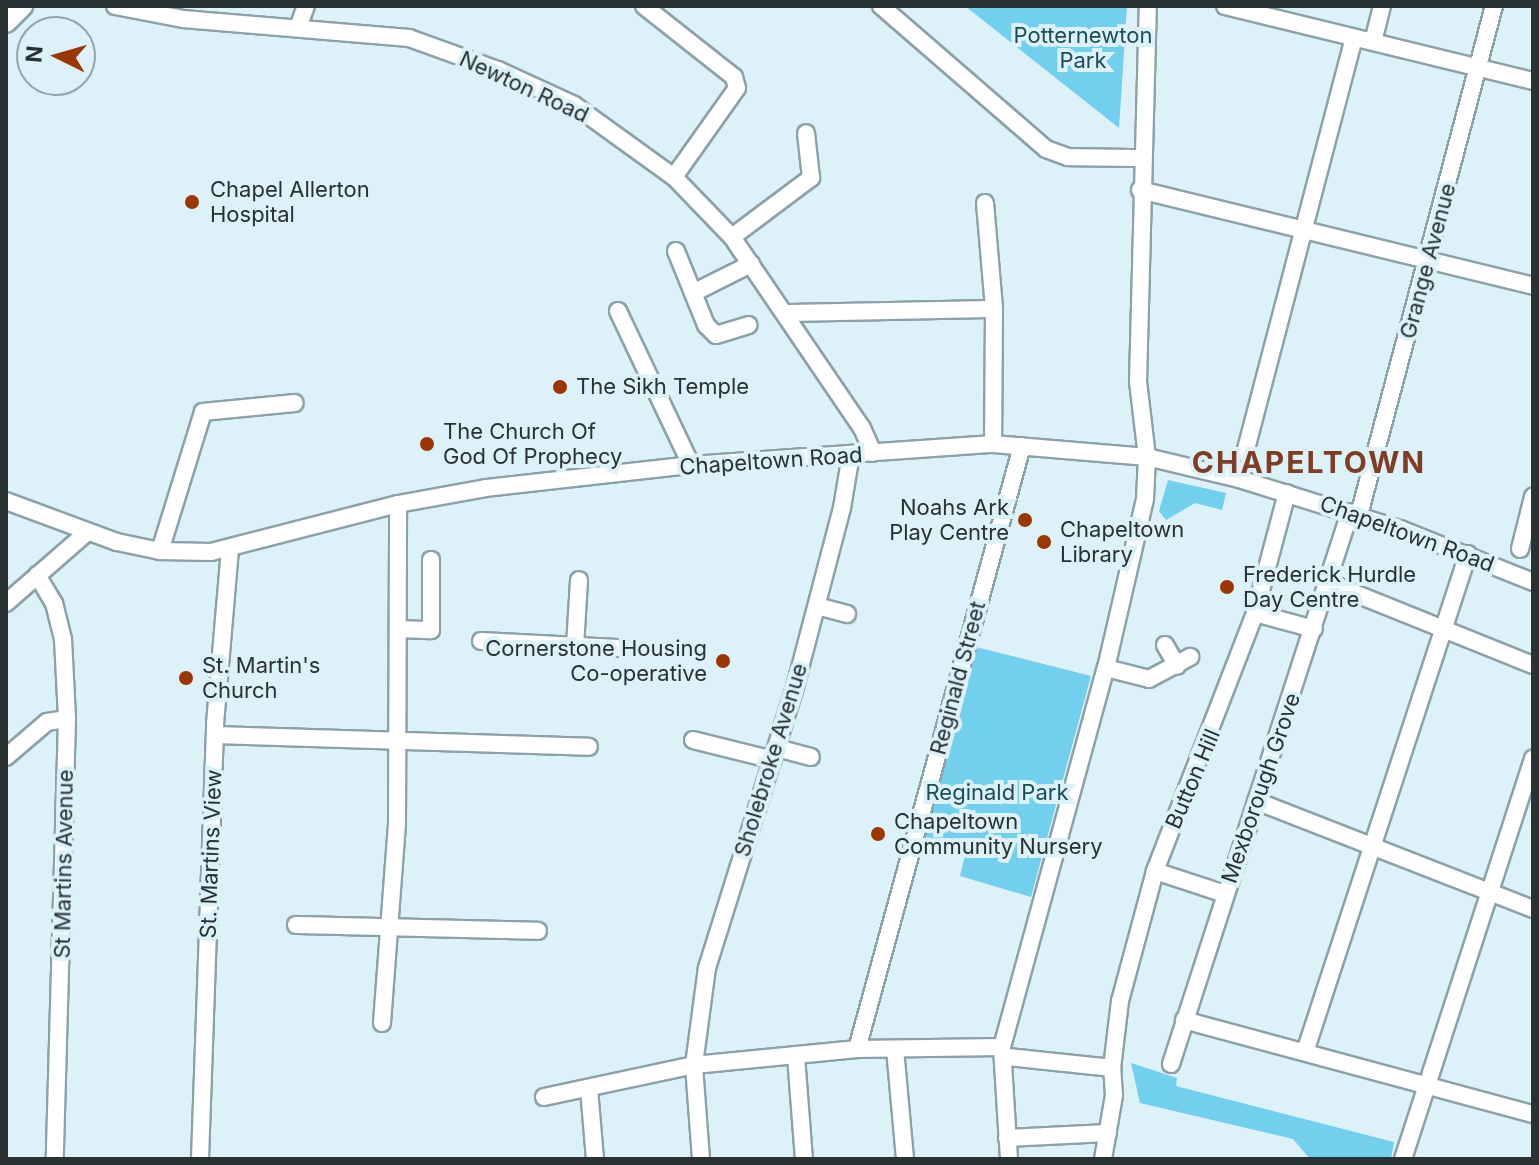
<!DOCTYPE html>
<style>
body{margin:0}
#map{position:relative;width:1539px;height:1165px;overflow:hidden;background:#dcf1f8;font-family:Inter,sans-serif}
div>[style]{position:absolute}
.green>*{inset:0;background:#72cfed}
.roads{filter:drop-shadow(2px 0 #8da1a8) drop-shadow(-2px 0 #8da1a8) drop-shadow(0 2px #8da1a8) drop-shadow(0 -2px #8da1a8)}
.minor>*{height:16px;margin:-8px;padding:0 8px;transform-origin:8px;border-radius:8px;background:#fff}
.major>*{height:20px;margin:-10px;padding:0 10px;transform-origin:10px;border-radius:10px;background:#fff}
.dots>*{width:22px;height:22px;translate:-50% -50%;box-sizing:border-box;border:4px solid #dcf1f8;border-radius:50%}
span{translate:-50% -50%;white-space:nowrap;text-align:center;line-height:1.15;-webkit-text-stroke:8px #dcf1f8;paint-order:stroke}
.park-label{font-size:22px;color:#1a4d5c}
.street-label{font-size:22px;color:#293133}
.poi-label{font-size:22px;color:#293133}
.left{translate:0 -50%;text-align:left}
.right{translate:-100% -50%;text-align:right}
.district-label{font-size:30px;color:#803d24;font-weight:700;letter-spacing:2px}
.frame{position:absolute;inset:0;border:8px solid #293133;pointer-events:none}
.north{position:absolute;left:16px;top:16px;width:80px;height:80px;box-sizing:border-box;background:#dcf1f8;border:2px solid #94a4a9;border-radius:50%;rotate:275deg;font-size:22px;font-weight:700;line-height:32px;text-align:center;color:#293133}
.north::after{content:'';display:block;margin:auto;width:28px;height:36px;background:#9b3703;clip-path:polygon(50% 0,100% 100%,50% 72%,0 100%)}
</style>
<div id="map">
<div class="green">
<div style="clip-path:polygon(965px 6px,1127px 6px,1119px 128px)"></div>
<div style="clip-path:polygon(1168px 480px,1226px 493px,1222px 510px,1195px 503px,1166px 520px,1159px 511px)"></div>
<div style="clip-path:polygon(976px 647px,1091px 676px,1031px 897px,960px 876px,967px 847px,922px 836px)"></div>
<div style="clip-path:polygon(1131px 1063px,1177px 1078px,1176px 1086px,1394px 1142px,1391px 1159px,1310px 1159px,1293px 1139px,1140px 1103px)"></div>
</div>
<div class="roads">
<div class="minor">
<div style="left:115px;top:6px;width:69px;rotate:10.8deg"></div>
<div style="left:183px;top:19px;width:227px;rotate:4.8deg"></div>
<div style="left:409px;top:38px;width:95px;rotate:19.8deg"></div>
<div style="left:498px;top:70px;width:84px;rotate:24.7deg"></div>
<div style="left:574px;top:105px;width:123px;rotate:35.8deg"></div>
<div style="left:674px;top:177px;width:83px;rotate:46deg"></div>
<div style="left:732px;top:237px;width:231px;rotate:55.8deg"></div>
<div style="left:862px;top:428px;width:27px;rotate:66deg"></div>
<div style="left:644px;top:6px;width:115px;rotate:38.3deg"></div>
<div style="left:734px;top:77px;width:11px;rotate:75deg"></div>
<div style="left:737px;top:88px;width:109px;rotate:125.3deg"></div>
<div style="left:881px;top:6px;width:218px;rotate:40.9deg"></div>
<div style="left:1046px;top:149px;width:23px;rotate:20deg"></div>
<div style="left:1068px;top:157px;width:74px;rotate:0.8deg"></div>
<div style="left:1225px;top:6px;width:317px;rotate:13.7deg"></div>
<div style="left:299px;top:25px;width:20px;rotate:-70deg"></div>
<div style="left:1373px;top:42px;width:37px;rotate:-76deg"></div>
<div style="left:1140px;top:190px;width:405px;rotate:13.7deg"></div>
<div style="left:985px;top:203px;width:106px;rotate:85.1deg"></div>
<div style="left:994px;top:309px;width:135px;rotate:90.4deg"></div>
<div style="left:732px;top:237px;width:99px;rotate:-36.8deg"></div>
<div style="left:811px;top:178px;width:45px;rotate:-96.3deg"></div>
<div style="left:676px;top:251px;width:80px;rotate:67.9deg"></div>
<div style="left:706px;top:325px;width:14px;rotate:45deg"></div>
<div style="left:716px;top:335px;width:34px;rotate:-17deg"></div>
<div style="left:693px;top:293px;width:65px;rotate:-26.6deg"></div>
<div style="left:618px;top:311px;width:170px;rotate:64.6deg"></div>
<div style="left:785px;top:313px;width:209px;rotate:-1.1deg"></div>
<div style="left:1245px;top:453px;width:429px;rotate:-75.3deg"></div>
<div style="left:6px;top:501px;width:118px;rotate:20.3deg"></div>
<div style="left:117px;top:542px;width:44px;rotate:11.8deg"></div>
<div style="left:160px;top:551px;width:51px;rotate:1.1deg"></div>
<div style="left:211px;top:552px;width:193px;rotate:-14.4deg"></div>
<div style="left:398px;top:504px;width:89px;rotate:-10.3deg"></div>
<div style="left:486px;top:488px;width:206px;rotate:-6.4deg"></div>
<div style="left:691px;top:465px;width:303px;rotate:-4deg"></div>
<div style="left:993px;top:444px;width:155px;rotate:4.8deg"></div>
<div style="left:1147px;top:457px;width:95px;rotate:13.4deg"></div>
<div style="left:1239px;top:479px;width:169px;rotate:17.3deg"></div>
<div style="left:1400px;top:529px;width:143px;rotate:21.7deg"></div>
<div style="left:1359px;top:515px;width:527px;rotate:-75.15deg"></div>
<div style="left:1520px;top:549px;width:54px;rotate:-76deg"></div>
<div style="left:160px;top:551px;width:145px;rotate:-72.8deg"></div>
<div style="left:203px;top:412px;width:92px;rotate:-5.6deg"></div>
<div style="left:37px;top:575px;width:33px;rotate:59deg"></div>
<div style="left:54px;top:603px;width:37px;rotate:76deg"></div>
<div style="left:63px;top:639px;width:80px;rotate:87.1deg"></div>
<div style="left:67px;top:719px;width:440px;rotate:91.6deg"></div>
<div style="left:1329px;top:583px;width:220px;rotate:21.9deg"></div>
<div style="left:6px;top:603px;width:105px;rotate:-41.1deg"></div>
<div style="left:817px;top:606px;width:31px;rotate:15deg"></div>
<div style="left:1255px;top:613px;width:61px;rotate:15.2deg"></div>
<div style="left:398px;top:629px;width:33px;rotate:2deg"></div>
<div style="left:431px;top:630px;width:70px;rotate:-90deg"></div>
<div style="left:481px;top:641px;width:136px;rotate:2.9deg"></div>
<div style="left:1165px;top:645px;width:24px;rotate:60deg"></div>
<div style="left:575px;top:646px;width:66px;rotate:-86.5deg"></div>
<div style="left:1106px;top:668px;width:44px;rotate:14.3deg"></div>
<div style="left:1149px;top:679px;width:47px;rotate:-28.2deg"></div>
<div style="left:215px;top:735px;width:374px;rotate:1.8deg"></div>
<div style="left:693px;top:740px;width:82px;rotate:14deg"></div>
<div style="left:777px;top:748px;width:35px;rotate:15deg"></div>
<div style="left:6px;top:757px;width:54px;rotate:-40.5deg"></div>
<div style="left:47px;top:722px;width:20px;rotate:-9deg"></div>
<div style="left:1256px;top:801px;width:297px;rotate:21.3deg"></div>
<div style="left:1155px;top:871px;width:74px;rotate:18.2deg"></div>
<div style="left:296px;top:925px;width:242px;rotate:1.4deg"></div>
<div style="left:1184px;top:1020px;width:361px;rotate:15.1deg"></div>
<div style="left:382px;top:1023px;width:200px;rotate:-85.7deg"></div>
<div style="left:397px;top:824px;width:320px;rotate:-89.8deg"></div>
<div style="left:857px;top:1049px;width:625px;rotate:-74.7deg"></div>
<div style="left:895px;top:1049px;width:110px;rotate:84.8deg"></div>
<div style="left:1305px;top:1052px;width:524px;rotate:-71.88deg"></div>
<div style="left:796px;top:1056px;width:103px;rotate:85.6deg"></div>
<div style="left:1008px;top:1057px;width:105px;rotate:6deg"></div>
<div style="left:1171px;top:1064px;width:580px;rotate:-72.03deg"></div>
<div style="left:589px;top:1089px;width:70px;rotate:85.1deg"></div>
<div style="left:544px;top:1097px;width:153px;rotate:-12deg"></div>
<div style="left:694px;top:1065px;width:164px;rotate:-5.6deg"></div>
<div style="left:857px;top:1049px;width:145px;rotate:-0.8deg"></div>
<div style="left:1007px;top:1138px;width:101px;rotate:-2.8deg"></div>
<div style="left:200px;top:1159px;width:435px;rotate:-88deg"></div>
<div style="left:215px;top:724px;width:176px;rotate:-85.1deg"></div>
<div style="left:701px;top:1159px;width:94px;rotate:-94.3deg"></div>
<div style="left:694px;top:1065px;width:98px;rotate:-82.4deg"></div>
<div style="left:707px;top:968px;width:294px;rotate:-72.6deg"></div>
<div style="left:795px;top:687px;width:185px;rotate:-75.3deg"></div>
<div style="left:842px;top:508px;width:55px;rotate:-80.5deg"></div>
<div style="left:1009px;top:1159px;width:112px;rotate:-93.6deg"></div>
<div style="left:1002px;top:1047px;width:393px;rotate:-74.7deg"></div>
<div style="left:1106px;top:668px;width:173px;rotate:-77deg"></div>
<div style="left:1145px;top:499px;width:42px;rotate:-87.3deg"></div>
<div style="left:1147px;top:457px;width:76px;rotate:-96.8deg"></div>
<div style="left:1138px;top:382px;width:376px;rotate:-88.5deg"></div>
<div style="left:1103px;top:1159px;width:65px;rotate:-80.2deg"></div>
<div style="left:1114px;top:1095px;width:27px;rotate:-94deg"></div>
<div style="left:1112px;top:1068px;width:67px;rotate:-83.2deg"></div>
<div style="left:1120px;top:1001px;width:135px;rotate:-74.9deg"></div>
<div style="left:1155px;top:871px;width:277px;rotate:-68.8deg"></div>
<div style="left:1255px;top:613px;width:124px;rotate:-75.1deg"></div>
<div style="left:1403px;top:1159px;width:421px;rotate:-72deg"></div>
</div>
<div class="major">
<div style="left:6px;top:22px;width:23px;rotate:-45deg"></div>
</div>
</div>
<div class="dots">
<div style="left:192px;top:202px;background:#9b3703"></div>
<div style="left:560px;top:387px;background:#9b3703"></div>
<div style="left:427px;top:444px;background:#9b3703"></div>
<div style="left:1025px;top:520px;background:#9b3703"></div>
<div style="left:1044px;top:542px;background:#9b3703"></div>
<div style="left:1227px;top:587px;background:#9b3703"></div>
<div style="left:723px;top:661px;background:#9b3703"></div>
<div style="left:186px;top:678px;background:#9b3703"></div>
<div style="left:878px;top:834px;background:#9b3703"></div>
</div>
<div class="park-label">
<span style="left:1083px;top:48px">Potternewton<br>Park</span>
<span style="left:997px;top:793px">Reginald Park</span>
</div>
<div class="street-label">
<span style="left:524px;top:87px;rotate:25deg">Newton Road</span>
<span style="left:1428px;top:261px;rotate:-75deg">Grange Avenue</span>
<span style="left:771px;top:461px;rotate:-4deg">Chapeltown Road</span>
<span style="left:1407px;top:534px;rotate:20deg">Chapeltown Road</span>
<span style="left:958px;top:678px;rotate:-75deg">Reginald Street</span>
<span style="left:771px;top:760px;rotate:-73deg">Sholebroke Avenue</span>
<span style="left:1193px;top:779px;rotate:-67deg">Button Hill</span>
<span style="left:1261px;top:788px;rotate:-71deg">Mexborough Grove</span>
<span style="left:211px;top:854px;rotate:-88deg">St. Martins View</span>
<span style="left:64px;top:864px;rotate:-89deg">St Martins Avenue</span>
</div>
<div class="poi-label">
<span class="left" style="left:210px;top:202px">Chapel Allerton<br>Hospital</span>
<span class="left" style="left:576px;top:387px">The Sikh Temple</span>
<span class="left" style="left:443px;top:444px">The Church Of<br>God Of Prophecy</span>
<span class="right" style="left:1009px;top:520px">Noahs Ark<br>Play Centre</span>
<span class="left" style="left:1060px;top:542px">Chapeltown<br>Library</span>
<span class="left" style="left:1243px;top:587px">Frederick Hurdle<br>Day Centre</span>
<span class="right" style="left:707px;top:661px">Cornerstone Housing<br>Co-operative</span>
<span class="left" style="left:202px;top:678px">St. Martin's<br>Church</span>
<span class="left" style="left:894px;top:834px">Chapeltown<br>Community Nursery</span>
</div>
<div class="district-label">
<span style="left:1309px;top:462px">CHAPELTOWN</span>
</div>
<div class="frame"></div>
<div class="north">N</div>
</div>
